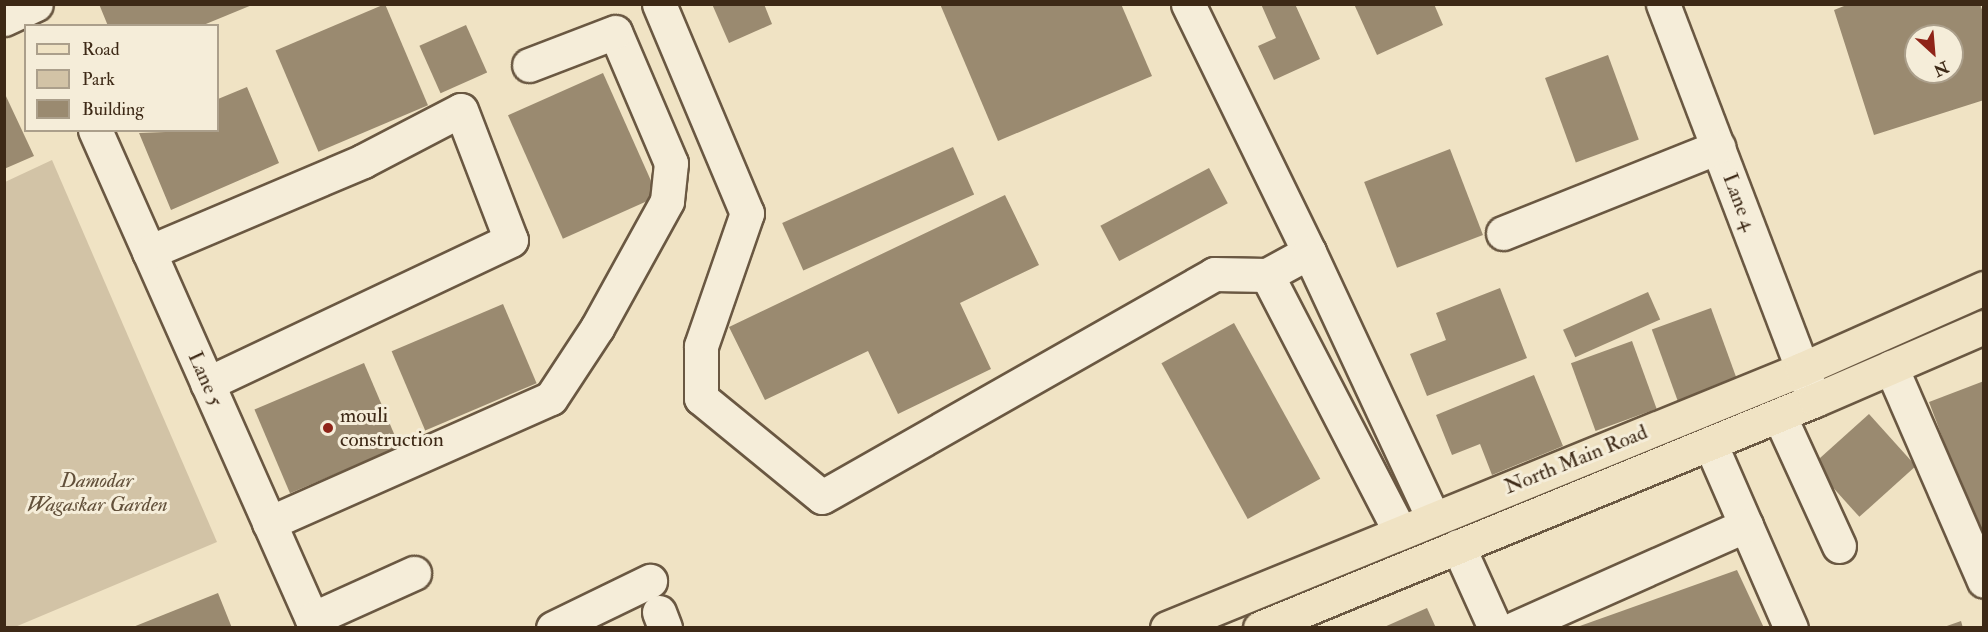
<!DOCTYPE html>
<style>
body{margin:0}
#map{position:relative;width:1988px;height:632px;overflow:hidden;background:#f0e3c4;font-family:"IM FELL Double Pica",serif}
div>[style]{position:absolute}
.green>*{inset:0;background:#d2c3a6}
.building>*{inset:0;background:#9a8a70;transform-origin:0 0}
.roads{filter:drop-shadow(2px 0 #6a5842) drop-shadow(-2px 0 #6a5842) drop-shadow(0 2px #6a5842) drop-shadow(0 -2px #6a5842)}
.minor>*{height:33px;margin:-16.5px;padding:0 16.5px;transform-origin:16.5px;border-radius:16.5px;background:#f5edd9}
.major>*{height:33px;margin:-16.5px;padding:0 16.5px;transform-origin:16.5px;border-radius:16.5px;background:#f0e3c4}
.dots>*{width:16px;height:16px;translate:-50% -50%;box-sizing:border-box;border:3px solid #f5edd9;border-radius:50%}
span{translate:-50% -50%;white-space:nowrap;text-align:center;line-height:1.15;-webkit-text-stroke:6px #f5edd9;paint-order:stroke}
.street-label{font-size:21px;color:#3d2916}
.poi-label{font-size:21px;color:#3d2916}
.left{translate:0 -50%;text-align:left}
.park-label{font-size:21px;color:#62503a;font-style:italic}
.frame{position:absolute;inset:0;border:6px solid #3d2916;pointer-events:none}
.legend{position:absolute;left:24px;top:24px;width:195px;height:108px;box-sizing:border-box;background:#f5edd9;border:2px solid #ab9f8b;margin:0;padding:8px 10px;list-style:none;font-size:18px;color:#3d2916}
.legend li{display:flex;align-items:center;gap:12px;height:30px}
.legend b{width:30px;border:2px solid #ab9f8b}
.north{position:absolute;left:1904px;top:24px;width:60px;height:60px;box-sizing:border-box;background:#f5edd9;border:2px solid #ab9f8b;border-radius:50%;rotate:154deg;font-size:16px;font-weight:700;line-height:24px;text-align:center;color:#3d2916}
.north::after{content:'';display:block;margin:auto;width:21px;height:27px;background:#8f2418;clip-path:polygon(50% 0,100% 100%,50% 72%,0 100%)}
</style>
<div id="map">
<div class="green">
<div style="clip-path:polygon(52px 160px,217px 542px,15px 627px,5px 627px,5px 182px)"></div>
</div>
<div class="building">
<div style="clip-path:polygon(99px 4px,252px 4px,252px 5px,201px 26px,108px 26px)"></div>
<div style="left:385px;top:4px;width:110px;height:119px;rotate:67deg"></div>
<div style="clip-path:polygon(712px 4px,764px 4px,772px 24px,729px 43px)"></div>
<div style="clip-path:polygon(940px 4px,1121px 4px,1152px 76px,998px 141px)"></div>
<div style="clip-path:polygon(1261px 4px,1295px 4px,1320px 59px,1274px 80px,1258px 46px,1276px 38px)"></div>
<div style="clip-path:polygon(1354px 4px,1434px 4px,1443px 25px,1377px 55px)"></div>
<div style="clip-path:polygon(evenodd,1849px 4px,1980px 4px,1984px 15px,1984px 100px,1874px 135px,1834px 10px,1849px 4px,1916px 36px,1952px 36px,1952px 72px,1916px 72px,1916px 36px)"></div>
<div style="left:466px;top:25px;width:52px;height:51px;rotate:66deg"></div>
<div style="left:1608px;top:55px;width:90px;height:67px;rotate:70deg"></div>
<div style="left:603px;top:73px;width:135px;height:104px;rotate:66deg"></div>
<div style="clip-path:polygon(247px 87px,279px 163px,171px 210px,139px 133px,218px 130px,218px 99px)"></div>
<div style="clip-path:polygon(4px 92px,34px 156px,4px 169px)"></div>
<div style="left:953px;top:147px;width:52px;height:187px;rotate:66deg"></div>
<div style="left:1450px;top:149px;width:92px;height:92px;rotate:69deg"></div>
<div style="left:1209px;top:168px;width:40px;height:123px;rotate:62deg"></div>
<div style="clip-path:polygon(1005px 195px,1039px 265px,960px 303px,991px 369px,898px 414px,868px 351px,765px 400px,729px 327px)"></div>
<div style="clip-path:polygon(1500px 288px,1527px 358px,1427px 396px,1410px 354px,1446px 340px,1436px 313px)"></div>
<div style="left:1648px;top:292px;width:30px;height:93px;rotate:66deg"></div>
<div style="left:503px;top:304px;width:86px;height:121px;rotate:67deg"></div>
<div style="left:1711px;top:308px;width:80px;height:63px;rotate:70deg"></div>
<div style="left:1234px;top:323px;width:178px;height:83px;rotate:61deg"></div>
<div style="left:1632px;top:341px;width:72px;height:65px;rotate:70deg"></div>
<div style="left:364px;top:363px;width:91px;height:119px;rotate:67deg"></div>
<div style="clip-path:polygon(1534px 375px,1563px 446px,1492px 475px,1480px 444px,1452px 455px,1436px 415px)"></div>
<div style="clip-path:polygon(1984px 381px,1984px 539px,1981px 540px,1929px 402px)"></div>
<div style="left:1869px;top:414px;width:70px;height:76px;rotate:48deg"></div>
<div style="clip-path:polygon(1737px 570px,1764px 628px,1577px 628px,1577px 627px)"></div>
<div style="clip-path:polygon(218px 593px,232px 628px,133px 628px,133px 627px)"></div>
<div style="clip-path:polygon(1427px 608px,1436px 628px,1382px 628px)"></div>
<div style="clip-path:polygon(1961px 621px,1963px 628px,1944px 628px,1944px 627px)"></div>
</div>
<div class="roads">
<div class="minor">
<div style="left:659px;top:4px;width:227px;rotate:67.2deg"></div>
<div style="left:747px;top:213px;width:141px;rotate:109.1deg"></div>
<div style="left:701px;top:346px;width:52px;rotate:90deg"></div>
<div style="left:701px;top:398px;width:156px;rotate:39.3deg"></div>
<div style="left:822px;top:497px;width:451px;rotate:-29.6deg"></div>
<div style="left:1214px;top:274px;width:53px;rotate:1.1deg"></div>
<div style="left:1267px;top:275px;width:48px;rotate:-28.7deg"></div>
<div style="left:1188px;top:4px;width:276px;rotate:64deg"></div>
<div style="left:1309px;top:252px;width:293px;rotate:65deg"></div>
<div style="left:1663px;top:4px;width:420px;rotate:69.1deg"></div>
<div style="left:4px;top:19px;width:35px;rotate:-25deg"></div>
<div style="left:95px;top:130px;width:545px;rotate:66.07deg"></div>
<div style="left:1503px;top:233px;width:232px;rotate:-21.8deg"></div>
<div style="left:149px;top:252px;width:233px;rotate:-23deg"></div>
<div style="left:363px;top:161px;width:110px;rotate:-27.5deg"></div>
<div style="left:461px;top:110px;width:139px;rotate:69deg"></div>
<div style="left:511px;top:240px;width:336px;rotate:154.7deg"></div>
<div style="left:1267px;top:275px;width:289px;rotate:62.6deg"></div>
<div style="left:1891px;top:367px;width:233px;rotate:66.5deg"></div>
<div style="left:1779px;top:415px;width:144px;rotate:65.4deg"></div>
<div style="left:1710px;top:443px;width:202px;rotate:66.4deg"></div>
<div style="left:269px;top:523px;width:308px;rotate:-23.9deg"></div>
<div style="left:551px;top:398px;width:84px;rotate:-56.7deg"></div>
<div style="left:597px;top:328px;width:145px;rotate:-61.1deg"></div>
<div style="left:667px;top:201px;width:38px;rotate:-84deg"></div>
<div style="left:671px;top:163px;width:142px;rotate:-113.1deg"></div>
<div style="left:615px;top:32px;width:92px;rotate:159deg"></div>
<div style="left:1458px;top:546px;width:90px;rotate:65.7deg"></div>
<div style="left:659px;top:612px;width:17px;rotate:69deg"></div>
<div style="left:312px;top:619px;width:112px;rotate:-24.3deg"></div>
<div style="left:553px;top:628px;width:108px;rotate:-25.9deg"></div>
<div style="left:1515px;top:628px;width:253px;rotate:-24deg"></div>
</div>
<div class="major">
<div style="left:1167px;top:628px;width:686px;rotate:-22.19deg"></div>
<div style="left:1802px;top:369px;width:199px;rotate:-24deg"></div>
<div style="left:1260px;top:628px;width:600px;rotate:-22.33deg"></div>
<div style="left:1815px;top:400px;width:184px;rotate:-23.4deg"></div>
</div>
</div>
<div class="dots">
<div style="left:328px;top:428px;background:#8f2418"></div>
</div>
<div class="street-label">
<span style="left:1739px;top:202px;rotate:69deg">Lane 4</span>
<span style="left:205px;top:379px;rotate:66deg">Lane 5</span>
<span style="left:1576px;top:460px;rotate:-22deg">North Main Road</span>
</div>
<div class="poi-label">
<span class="left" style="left:340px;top:428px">mouli<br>construction</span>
</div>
<div class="park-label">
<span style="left:97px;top:493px">Damodar<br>Wagaskar Garden</span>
</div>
<div class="frame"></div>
<ul class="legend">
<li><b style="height:8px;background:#f0e3c4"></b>Road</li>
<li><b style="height:16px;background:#d2c3a6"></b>Park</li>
<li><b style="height:16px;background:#9a8a70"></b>Building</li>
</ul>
<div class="north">N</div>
</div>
